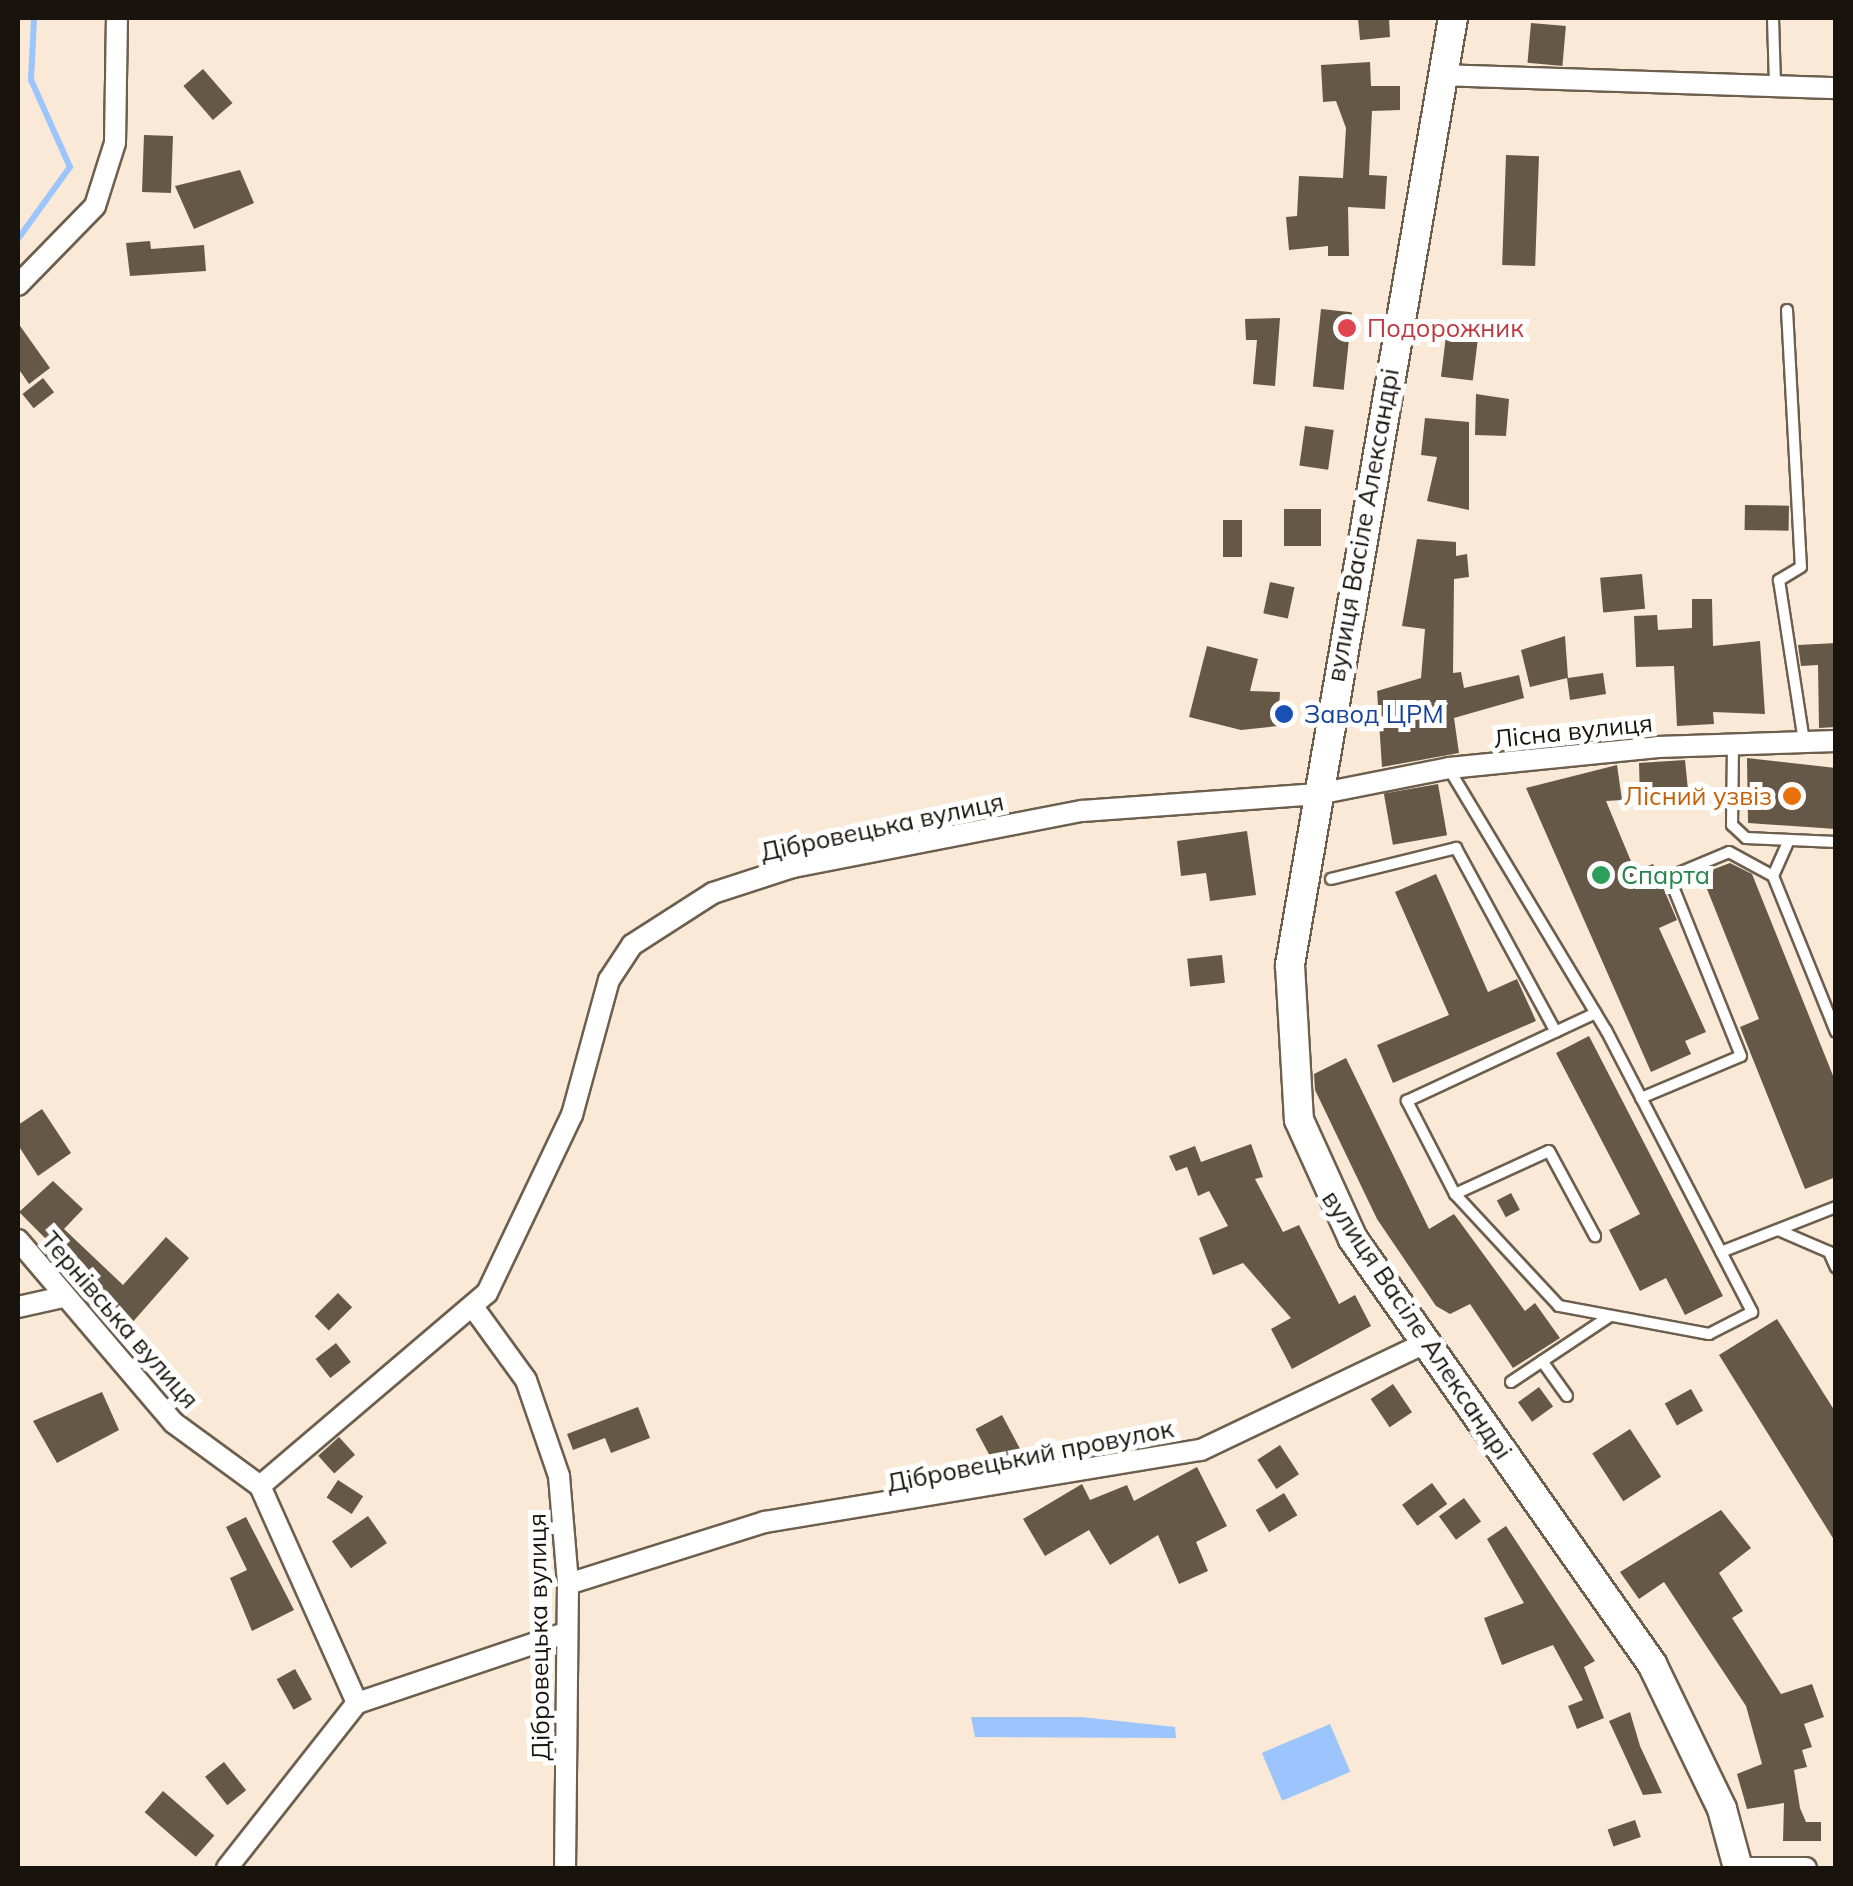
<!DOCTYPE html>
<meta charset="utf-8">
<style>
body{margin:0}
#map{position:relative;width:1853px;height:1886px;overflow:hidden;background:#f9e9d6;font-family:Mulish,sans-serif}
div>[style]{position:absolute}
.water>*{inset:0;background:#9cc4fd;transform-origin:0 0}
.stream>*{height:6px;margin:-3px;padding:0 3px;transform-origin:3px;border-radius:3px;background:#9cc4fd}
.building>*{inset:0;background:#655847;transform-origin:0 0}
.roads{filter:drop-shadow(2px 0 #6d5f4e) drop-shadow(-2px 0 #6d5f4e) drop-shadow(0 2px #6d5f4e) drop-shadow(0 -2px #6d5f4e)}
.lane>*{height:10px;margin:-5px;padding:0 5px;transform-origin:5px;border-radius:5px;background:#fff}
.street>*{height:20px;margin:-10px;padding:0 10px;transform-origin:10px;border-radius:10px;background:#fff}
.secondary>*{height:28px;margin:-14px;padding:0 14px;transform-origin:14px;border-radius:14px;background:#fff}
.dots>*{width:28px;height:28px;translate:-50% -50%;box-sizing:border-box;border:5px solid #fff;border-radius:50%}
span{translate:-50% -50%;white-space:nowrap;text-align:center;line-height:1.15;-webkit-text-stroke:10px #fff;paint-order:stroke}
.health-label{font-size:25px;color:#be3a42}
.left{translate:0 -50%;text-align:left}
.street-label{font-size:25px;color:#18130c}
.transit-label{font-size:25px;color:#164399}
.food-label{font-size:25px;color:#c56008}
.right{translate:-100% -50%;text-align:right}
.leisure-label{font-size:25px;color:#27864d}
.frame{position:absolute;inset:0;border:20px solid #18130c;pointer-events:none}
</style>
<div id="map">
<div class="water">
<div style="clip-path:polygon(971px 1717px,1081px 1717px,1175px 1727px,1176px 1738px,975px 1737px)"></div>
<div style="left:1330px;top:1724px;width:52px;height:74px;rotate:67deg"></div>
</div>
<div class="stream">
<div style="left:18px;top:239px;width:89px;rotate:-54.2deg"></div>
<div style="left:70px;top:167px;width:95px;rotate:-114.1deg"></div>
<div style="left:31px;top:80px;width:62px;rotate:-87.2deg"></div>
</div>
<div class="building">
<div style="clip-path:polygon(1358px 18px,1389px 18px,1390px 37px,1360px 40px)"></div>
<div style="left:1531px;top:23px;width:35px;height:40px;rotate:5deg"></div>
<div style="clip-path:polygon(1370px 62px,1371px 86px,1400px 86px,1400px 110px,1372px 111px,1369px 175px,1387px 176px,1385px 209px,1348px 207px,1349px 256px,1328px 256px,1328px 246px,1289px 250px,1286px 217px,1297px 216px,1299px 176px,1343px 178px,1346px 128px,1336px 101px,1323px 102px,1321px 65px)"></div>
<div style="left:203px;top:69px;width:45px;height:26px;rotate:49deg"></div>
<div style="left:144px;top:135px;width:29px;height:57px;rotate:2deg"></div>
<div style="left:1506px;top:155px;width:33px;height:110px;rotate:2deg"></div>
<div style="clip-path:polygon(240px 170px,254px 203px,194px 229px,175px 186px)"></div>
<div style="clip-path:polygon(150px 241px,151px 249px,204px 245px,206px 271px,130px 276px,126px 243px)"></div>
<div style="left:1321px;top:309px;width:31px;height:78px;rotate:6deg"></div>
<div style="clip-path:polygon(1280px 318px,1275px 386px,1253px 384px,1257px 340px,1246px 340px,1245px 319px)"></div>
<div style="clip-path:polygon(18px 323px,50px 368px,29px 384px,18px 368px)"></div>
<div style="left:1446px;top:336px;width:32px;height:41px;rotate:7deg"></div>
<div style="left:43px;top:378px;width:18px;height:26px;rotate:52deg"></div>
<div style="clip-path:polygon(1476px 394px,1509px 399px,1506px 436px,1475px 435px)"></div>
<div style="clip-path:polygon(1425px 418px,1469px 422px,1469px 510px,1427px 501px,1437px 457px,1421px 455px)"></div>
<div style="left:1305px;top:426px;width:29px;height:40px;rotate:8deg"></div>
<div style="left:1745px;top:505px;width:44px;height:25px;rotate:1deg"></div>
<div style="left:1284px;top:509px;width:37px;height:37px"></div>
<div style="left:1223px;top:520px;width:19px;height:37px"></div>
<div style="clip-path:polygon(1417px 539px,1456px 542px,1456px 556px,1467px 554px,1469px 577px,1454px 579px,1453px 673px,1461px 672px,1464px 688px,1519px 675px,1524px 698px,1454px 718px,1459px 753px,1382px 767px,1377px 691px,1421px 678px,1425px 629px,1402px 626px)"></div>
<div style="left:1642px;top:574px;width:35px;height:42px;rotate:85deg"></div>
<div style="left:1270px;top:582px;width:25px;height:32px;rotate:12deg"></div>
<div style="clip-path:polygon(1692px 599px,1712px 599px,1713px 646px,1760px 641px,1765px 714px,1713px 712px,1714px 724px,1677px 726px,1674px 666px,1636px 667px,1634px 616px,1657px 615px,1658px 630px,1692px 628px)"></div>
<div style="clip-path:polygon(1565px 636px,1568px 678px,1603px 673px,1606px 694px,1570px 700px,1567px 678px,1530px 687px,1521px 650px)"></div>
<div style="clip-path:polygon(1836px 643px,1836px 727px,1819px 728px,1818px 665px,1801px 666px,1798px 645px)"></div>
<div style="clip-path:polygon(1207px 646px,1258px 659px,1250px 691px,1280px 692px,1278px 726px,1241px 730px,1189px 717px)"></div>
<div style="clip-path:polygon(1747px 758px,1836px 768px,1836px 829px,1748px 823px)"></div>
<div style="clip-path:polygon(1685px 760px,1689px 800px,1640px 798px,1639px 763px)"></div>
<div style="clip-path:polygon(1617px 765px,1622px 800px,1606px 801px,1635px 871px,1653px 864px,1677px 920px,1659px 928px,1706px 1032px,1685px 1041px,1691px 1054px,1651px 1072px,1526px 788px)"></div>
<div style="left:1438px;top:784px;width:52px;height:55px;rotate:80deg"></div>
<div style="clip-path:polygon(1247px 831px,1256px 895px,1210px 901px,1206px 873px,1181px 876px,1177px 841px)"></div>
<div style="clip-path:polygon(1730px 863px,1752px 874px,1836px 1083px,1836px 1177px,1805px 1189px,1740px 1027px,1759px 1019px,1701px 874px)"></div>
<div style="clip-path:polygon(1436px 874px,1488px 992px,1517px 979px,1536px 1021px,1393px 1083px,1377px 1045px,1449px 1015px,1395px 892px)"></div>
<div style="left:1222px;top:955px;width:28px;height:35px;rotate:84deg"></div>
<div style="clip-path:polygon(1589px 1036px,1723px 1296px,1685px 1315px,1666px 1278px,1640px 1291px,1609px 1230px,1640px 1214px,1556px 1053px)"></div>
<div style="clip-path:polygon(1346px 1058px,1429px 1229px,1454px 1214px,1525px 1311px,1535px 1303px,1560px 1338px,1513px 1368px,1470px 1304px,1450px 1314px,1436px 1306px,1377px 1219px,1315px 1090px,1314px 1074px)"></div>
<div style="clip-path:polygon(42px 1109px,71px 1153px,38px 1176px,18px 1145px,18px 1125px)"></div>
<div style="clip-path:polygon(1251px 1144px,1263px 1177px,1255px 1179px,1283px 1232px,1299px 1225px,1339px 1304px,1355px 1295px,1371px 1326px,1292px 1369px,1271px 1329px,1291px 1318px,1243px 1263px,1213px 1275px,1199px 1238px,1228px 1226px,1209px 1191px,1198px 1196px,1187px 1167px,1176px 1171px,1169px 1156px,1195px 1146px,1201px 1162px)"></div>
<div style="clip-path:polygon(53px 1181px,83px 1209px,64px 1229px,123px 1285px,166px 1237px,189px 1258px,131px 1324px,19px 1212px)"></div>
<div style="left:1511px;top:1193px;width:19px;height:16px;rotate:62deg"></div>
<div style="left:338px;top:1293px;width:20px;height:33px;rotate:45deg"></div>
<div style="clip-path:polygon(1777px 1319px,1836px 1413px,1836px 1543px,1719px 1355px)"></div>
<div style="left:336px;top:1343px;width:24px;height:26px;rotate:52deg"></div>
<div style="left:1393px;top:1384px;width:34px;height:27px;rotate:56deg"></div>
<div style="left:1539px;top:1387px;width:24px;height:26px;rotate:54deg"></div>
<div style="left:1691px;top:1389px;width:25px;height:30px;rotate:61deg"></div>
<div style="clip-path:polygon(102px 1392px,119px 1430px,57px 1463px,33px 1421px)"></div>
<div style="clip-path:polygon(638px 1407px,650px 1438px,611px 1453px,605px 1438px,573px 1450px,567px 1434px)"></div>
<div style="left:1002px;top:1415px;width:45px;height:30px;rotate:62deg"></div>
<div style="left:1630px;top:1429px;width:57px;height:45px;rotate:57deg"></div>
<div style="left:339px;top:1437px;width:24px;height:28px;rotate:48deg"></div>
<div style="left:1280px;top:1445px;width:35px;height:27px;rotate:57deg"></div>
<div style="clip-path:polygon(1197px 1467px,1227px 1526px,1196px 1542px,1208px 1571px,1179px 1584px,1158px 1535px,1110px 1565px,1089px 1530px,1045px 1556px,1023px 1519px,1082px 1484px,1090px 1500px,1127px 1485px,1134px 1501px)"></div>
<div style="left:338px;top:1480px;width:30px;height:21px;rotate:33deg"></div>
<div style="left:1432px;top:1483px;width:26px;height:37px;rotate:54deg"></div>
<div style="left:1284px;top:1493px;width:26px;height:33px;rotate:59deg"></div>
<div style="left:1464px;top:1498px;width:29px;height:31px;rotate:54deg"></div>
<div style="clip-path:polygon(1721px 1510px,1751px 1548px,1719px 1573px,1743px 1611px,1732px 1618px,1781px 1694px,1812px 1684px,1824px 1717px,1804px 1724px,1812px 1747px,1802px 1750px,1807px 1767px,1794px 1770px,1800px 1808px,1806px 1822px,1821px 1822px,1821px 1841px,1783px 1841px,1784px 1803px,1747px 1809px,1737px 1774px,1762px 1764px,1746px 1706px,1664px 1582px,1639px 1599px,1620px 1572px)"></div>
<div style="left:368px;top:1516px;width:33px;height:44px;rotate:55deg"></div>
<div style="clip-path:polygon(246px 1517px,294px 1610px,252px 1631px,230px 1578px,247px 1570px,226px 1527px)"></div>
<div style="clip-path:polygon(1506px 1526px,1595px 1661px,1584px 1667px,1604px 1718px,1577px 1729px,1568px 1706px,1583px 1700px,1553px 1645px,1502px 1665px,1484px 1618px,1524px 1603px,1487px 1539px)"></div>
<div style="left:295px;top:1669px;width:35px;height:21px;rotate:61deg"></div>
<div style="clip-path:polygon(1630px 1712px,1640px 1746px,1662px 1793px,1643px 1795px,1609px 1721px)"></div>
<div style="left:224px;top:1762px;width:36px;height:24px;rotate:52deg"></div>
<div style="left:163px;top:1791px;width:68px;height:28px;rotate:41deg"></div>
<div style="left:1635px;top:1820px;width:18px;height:29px;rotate:71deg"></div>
</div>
<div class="roads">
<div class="lane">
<div style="left:1773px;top:18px;width:68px;rotate:88.3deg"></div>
<div style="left:1787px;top:310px;width:257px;rotate:86.9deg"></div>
<div style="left:1801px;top:567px;width:26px;rotate:149deg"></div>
<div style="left:1779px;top:580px;width:164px;rotate:81.2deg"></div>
<div style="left:1733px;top:745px;width:80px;rotate:90.7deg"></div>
<div style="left:1732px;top:825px;width:19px;rotate:43deg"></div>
<div style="left:1746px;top:838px;width:90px;rotate:2.5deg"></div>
<div style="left:1449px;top:769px;width:305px;rotate:59deg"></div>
<div style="left:1606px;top:1030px;width:318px;rotate:62.6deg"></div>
<div style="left:1752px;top:1312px;width:48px;rotate:152.9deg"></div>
<div style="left:1709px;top:1334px;width:153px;rotate:-169.4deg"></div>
<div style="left:1559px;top:1306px;width:153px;rotate:-132.9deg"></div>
<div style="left:1455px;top:1194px;width:103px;rotate:-24.6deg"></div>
<div style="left:1549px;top:1151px;width:97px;rotate:61.6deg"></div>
<div style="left:1789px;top:840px;width:39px;rotate:114deg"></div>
<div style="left:1773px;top:876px;width:168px;rotate:68deg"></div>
<div style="left:1331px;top:879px;width:129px;rotate:-13.9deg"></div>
<div style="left:1456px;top:848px;width:209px;rotate:61.5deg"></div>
<div style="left:1641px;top:1098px;width:108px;rotate:-22.8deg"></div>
<div style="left:1741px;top:1056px;width:193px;rotate:-111.9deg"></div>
<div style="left:1669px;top:877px;width:65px;rotate:-22.6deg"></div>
<div style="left:1729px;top:852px;width:50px;rotate:28.6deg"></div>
<div style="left:1455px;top:1194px;width:105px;rotate:-117.3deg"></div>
<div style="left:1407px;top:1101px;width:208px;rotate:-25deg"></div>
<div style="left:1778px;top:1230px;width:63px;rotate:23.3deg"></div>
<div style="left:1721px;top:1252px;width:123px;rotate:-21.4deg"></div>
<div style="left:1829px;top:1252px;width:17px;rotate:66deg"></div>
<div style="left:1542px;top:1361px;width:43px;rotate:54.5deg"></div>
<div style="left:1511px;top:1382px;width:119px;rotate:-33.7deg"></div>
</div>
<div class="street">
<div style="left:1441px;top:75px;width:395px;rotate:1.9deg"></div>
<div style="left:18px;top:285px;width:110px;rotate:-45.7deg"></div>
<div style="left:95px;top:206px;width:66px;rotate:-72.4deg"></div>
<div style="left:115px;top:143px;width:125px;rotate:-89.1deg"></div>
<div style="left:18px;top:1240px;width:240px;rotate:49.6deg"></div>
<div style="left:174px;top:1423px;width:107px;rotate:36.2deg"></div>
<div style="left:260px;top:1486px;width:238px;rotate:65.9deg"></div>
<div style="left:18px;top:1307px;width:46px;rotate:-12.5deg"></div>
<div style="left:473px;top:1307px;width:90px;rotate:54deg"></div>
<div style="left:526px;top:1380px;width:102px;rotate:71deg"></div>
<div style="left:559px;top:1476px;width:108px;rotate:85.2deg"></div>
<div style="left:568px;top:1584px;width:284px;rotate:90.6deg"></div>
<div style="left:260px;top:1486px;width:298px;rotate:-40.4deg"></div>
<div style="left:487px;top:1293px;width:197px;rotate:-64.5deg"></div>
<div style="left:572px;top:1115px;width:140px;rotate:-74.7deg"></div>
<div style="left:609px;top:980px;width:42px;rotate:-56.7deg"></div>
<div style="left:632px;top:945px;width:96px;rotate:-32.7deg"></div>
<div style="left:713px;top:893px;width:84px;rotate:-18deg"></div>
<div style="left:793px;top:867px;width:294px;rotate:-11deg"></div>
<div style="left:1082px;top:811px;width:237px;rotate:-4.1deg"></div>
<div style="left:1318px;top:794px;width:134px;rotate:-11.2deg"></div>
<div style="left:1449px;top:768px;width:210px;rotate:-5.7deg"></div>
<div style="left:1658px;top:747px;width:178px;rotate:-1.9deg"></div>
<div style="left:568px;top:1584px;width:207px;rotate:-17.5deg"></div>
<div style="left:765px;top:1522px;width:442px;rotate:-9.4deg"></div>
<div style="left:1201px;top:1450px;width:250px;rotate:-25.5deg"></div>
<div style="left:357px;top:1703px;width:219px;rotate:-18.6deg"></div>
<div style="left:227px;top:1868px;width:210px;rotate:-51.8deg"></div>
<div style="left:1738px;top:1868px;width:68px"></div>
</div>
<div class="secondary">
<div style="left:1453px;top:18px;width:961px;rotate:99.77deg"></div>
<div style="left:1290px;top:965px;width:155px;rotate:86.7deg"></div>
<div style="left:1299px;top:1120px;width:131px;rotate:65.6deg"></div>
<div style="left:1353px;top:1239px;width:520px;rotate:54.87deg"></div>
<div style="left:1652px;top:1664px;width:161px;rotate:64.2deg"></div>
<div style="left:1722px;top:1809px;width:61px;rotate:74.8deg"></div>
</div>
</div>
<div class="dots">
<div style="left:1347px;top:328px;background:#e0444e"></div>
<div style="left:1284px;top:714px;background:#1a4fb4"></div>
<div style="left:1792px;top:796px;background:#e8710a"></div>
<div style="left:1601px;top:875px;background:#2e9e5b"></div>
</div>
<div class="health-label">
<span class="left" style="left:1367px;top:328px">Подорожник</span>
</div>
<div class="street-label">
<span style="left:1363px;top:525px;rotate:-80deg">вулиця Васіле Александрі</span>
<span style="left:1573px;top:731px;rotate:-6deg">Лісна вулиця</span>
<span style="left:882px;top:827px;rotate:-12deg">Дібровецька вулиця</span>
<span style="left:120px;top:1320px;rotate:49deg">Тернівська вулиця</span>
<span style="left:1417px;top:1325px;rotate:56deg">вулиця Васіле Александрі</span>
<span style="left:1030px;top:1456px;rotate:-11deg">Дібровецький провулок</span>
<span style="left:539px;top:1637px;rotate:-91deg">Дібровецька вулиця</span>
</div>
<div class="transit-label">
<span class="left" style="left:1304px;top:714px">Завод ЦРМ</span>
</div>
<div class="food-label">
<span class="right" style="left:1772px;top:796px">Лісний узвіз</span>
</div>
<div class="leisure-label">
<span class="left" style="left:1621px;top:875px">Спарта</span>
</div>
<div class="frame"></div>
</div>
